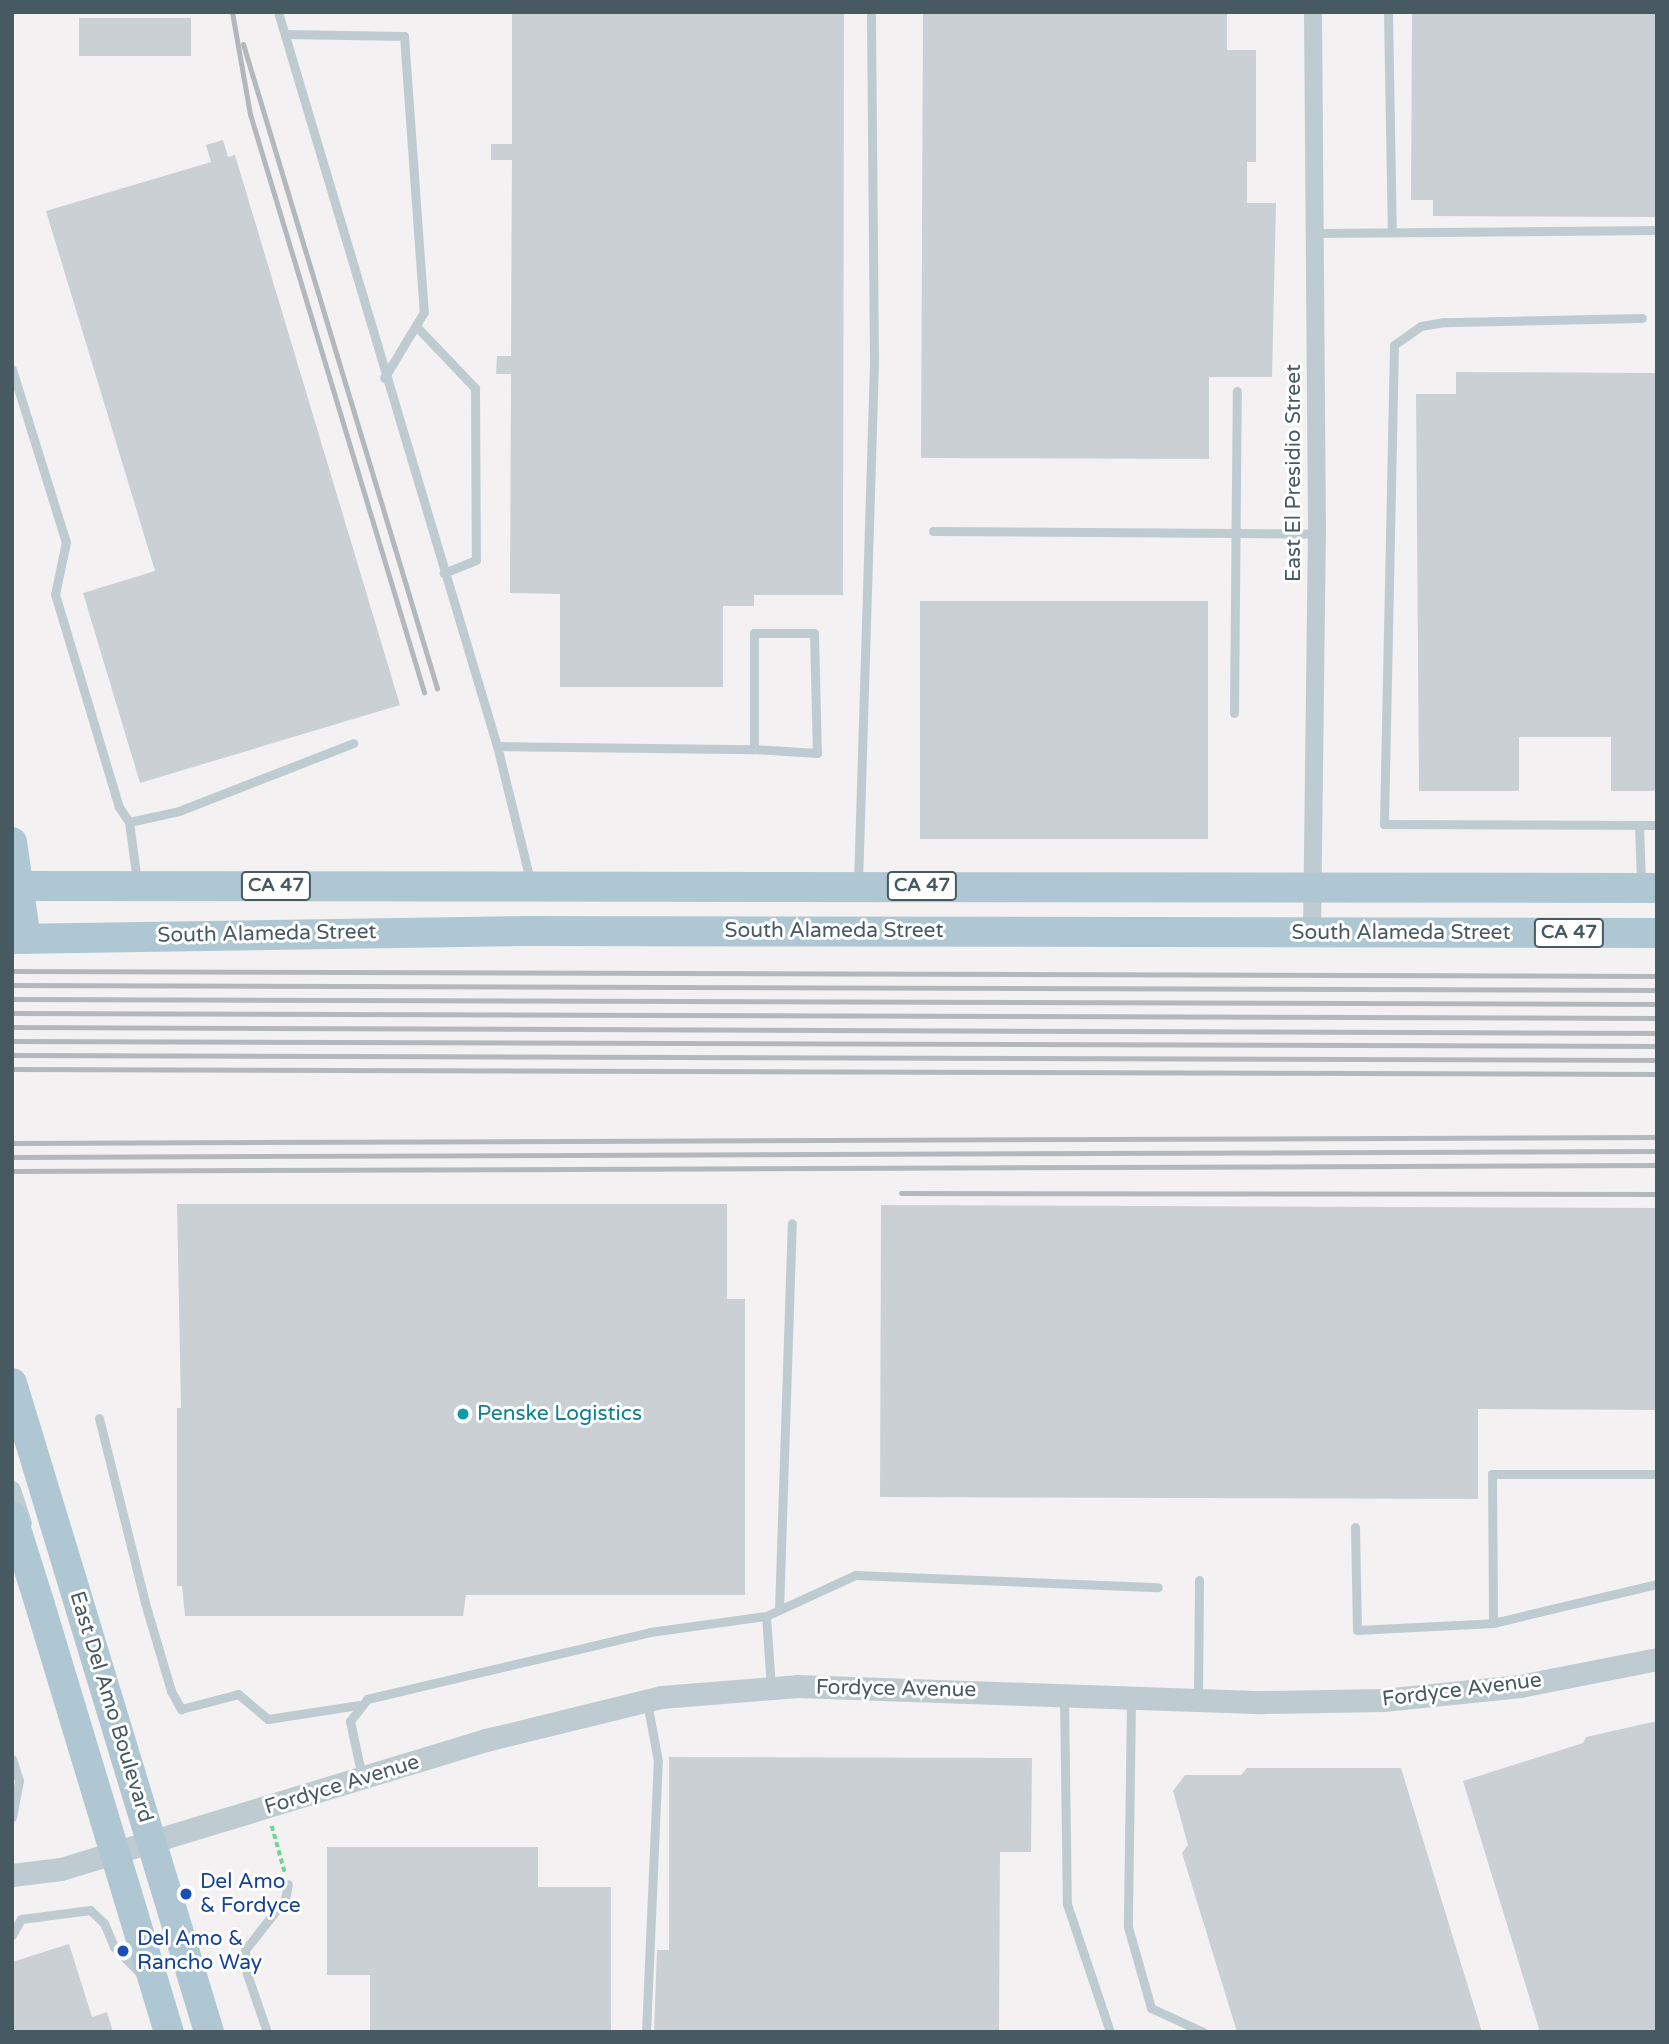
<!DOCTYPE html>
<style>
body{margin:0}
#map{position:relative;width:1669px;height:2044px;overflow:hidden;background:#f4f1f2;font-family:"Varela Round",sans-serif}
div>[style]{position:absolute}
.building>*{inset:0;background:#cbd0d4;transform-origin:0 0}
.path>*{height:3.5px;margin-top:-1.75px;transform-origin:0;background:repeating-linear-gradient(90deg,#71d692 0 5px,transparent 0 8.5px)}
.service>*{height:9px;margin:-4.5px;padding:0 4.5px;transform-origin:4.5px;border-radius:4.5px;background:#beccd2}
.minor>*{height:18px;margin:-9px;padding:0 9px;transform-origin:9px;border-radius:9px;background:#beccd2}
.tertiary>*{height:23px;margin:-11.5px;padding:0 11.5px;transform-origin:11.5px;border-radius:11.5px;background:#beccd2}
.primary>*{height:30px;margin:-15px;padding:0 15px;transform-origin:15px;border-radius:15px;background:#afc7d2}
.rail>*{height:5px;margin:-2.5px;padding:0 2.5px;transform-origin:2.5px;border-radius:2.5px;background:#b3b8bc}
.primary-bridge>*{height:30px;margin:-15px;padding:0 15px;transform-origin:15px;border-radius:15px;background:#afc7d2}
.dots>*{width:19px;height:19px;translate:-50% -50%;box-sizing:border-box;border:4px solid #fff;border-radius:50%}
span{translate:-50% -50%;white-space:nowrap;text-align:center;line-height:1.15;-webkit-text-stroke:6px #fff;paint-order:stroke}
.shield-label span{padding:2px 5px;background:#fff;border:2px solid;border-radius:5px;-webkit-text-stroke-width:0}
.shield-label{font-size:19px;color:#475a61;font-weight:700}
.street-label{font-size:21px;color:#475a61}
.culture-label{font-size:21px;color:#0d838f}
.left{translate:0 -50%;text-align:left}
.transit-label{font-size:21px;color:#164399}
.frame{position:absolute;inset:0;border:14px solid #475a61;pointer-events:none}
</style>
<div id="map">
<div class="building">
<div style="clip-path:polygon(512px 12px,844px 12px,843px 595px,754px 595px,754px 606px,723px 606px,723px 687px,560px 687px,560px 594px,510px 593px,511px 374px,496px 374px,497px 356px,511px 356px,512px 160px,491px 160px,491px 144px,512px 144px)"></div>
<div style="clip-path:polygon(923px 12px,1227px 12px,1227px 50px,1256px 50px,1256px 162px,1247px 162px,1247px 203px,1276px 203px,1272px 377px,1209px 377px,1209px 459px,921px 458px)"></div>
<div style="clip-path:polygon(1412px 12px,1657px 12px,1657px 217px,1433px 216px,1433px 200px,1411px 200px)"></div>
<div style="left:191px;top:18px;width:38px;height:112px;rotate:90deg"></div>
<div style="clip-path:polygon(223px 140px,228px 157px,235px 155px,400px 705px,140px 783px,83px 593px,155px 571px,46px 211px,211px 162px,206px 145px)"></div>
<div style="clip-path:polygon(1456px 372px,1657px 373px,1657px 791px,1611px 791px,1611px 737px,1519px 737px,1519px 791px,1419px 791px,1416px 394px,1456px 394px)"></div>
<div style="left:920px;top:601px;width:288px;height:238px"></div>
<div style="clip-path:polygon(177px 1204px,727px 1204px,727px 1299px,745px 1299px,745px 1595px,466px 1595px,463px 1616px,185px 1616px,182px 1586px,177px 1586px,177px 1408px,181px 1408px)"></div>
<div style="clip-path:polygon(881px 1205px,1657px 1208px,1657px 1410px,1478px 1409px,1478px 1499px,880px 1497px)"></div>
<div style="clip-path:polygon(1657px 1721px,1657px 2032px,1540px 2032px,1463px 1781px,1583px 1743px,1586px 1737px)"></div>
<div style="clip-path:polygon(669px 1757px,1032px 1758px,1031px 1852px,1000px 1852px,999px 2032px,654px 2032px,657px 1950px,669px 1950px)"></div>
<div style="clip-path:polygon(1247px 1768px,1401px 1768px,1482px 2032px,1237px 2032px,1182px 1853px,1188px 1845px,1173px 1791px,1185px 1775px,1241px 1775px)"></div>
<div style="clip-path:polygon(327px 1847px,538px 1847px,538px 1887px,611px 1887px,611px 2032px,370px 2032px,370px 1975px,327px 1975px)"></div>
<div style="clip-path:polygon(69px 1944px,92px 2017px,107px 2012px,113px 2032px,12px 2032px,12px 1962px)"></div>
</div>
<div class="path">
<div style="left:272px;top:1826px;width:49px;rotate:74.5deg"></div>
</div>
<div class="service">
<div style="left:278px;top:12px;width:766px;rotate:73.39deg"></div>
<div style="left:1388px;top:12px;width:219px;rotate:89deg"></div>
<div style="left:285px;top:34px;width:119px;rotate:1deg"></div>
<div style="left:404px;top:36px;width:277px;rotate:85.9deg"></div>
<div style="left:424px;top:312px;width:77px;rotate:121.2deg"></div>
<div style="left:1317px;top:233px;width:340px;rotate:-0.5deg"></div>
<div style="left:1642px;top:318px;width:198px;rotate:178.8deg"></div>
<div style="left:1444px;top:322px;width:23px;rotate:170deg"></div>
<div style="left:1421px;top:326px;width:33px;rotate:145deg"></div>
<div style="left:1394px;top:345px;width:479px;rotate:91.2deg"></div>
<div style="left:1384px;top:824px;width:273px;rotate:0.2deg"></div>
<div style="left:416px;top:326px;width:86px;rotate:46.4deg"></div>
<div style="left:475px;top:388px;width:172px;rotate:89.7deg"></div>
<div style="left:476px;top:560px;width:35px;rotate:158deg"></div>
<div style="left:12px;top:369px;width:181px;rotate:72.7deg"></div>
<div style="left:66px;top:542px;width:53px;rotate:101.9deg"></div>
<div style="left:55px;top:594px;width:222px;rotate:73.3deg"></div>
<div style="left:119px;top:807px;width:18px;rotate:56deg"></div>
<div style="left:129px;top:822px;width:60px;rotate:82.3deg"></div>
<div style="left:933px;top:531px;width:384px;rotate:0.4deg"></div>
<div style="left:1234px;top:713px;width:322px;rotate:-89.5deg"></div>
<div style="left:129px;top:822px;width:51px;rotate:-12.4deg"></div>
<div style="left:179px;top:811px;width:187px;rotate:-21.3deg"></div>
<div style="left:1639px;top:825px;width:57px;rotate:88deg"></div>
<div style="left:530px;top:880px;width:138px;rotate:-103.8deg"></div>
<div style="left:497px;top:746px;width:257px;rotate:0.7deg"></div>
<div style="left:754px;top:749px;width:116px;rotate:-90deg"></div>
<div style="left:754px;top:633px;width:60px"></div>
<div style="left:814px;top:633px;width:120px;rotate:88.6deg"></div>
<div style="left:817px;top:753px;width:63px;rotate:-176.4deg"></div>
<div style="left:858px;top:884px;width:521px;rotate:-88.24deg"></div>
<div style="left:874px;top:363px;width:351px;rotate:-90.5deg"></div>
<div style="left:99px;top:1418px;width:191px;rotate:76deg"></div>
<div style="left:145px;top:1603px;width:92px;rotate:73.5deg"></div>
<div style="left:171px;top:1691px;width:21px;rotate:61deg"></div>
<div style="left:181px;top:1709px;width:59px;rotate:-14.7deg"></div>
<div style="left:238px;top:1694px;width:39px;rotate:40deg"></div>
<div style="left:268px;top:1719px;width:91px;rotate:-8.8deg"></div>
<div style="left:1657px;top:1474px;width:165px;rotate:180deg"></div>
<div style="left:1492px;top:1474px;width:149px;rotate:89.6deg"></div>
<div style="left:1493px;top:1623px;width:169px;rotate:-13.4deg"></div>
<div style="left:1355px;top:1527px;width:103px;rotate:88.9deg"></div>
<div style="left:1357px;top:1630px;width:136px;rotate:-2.9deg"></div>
<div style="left:779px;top:1610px;width:387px;rotate:-88.1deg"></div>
<div style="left:766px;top:1616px;width:98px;rotate:-24.7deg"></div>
<div style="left:855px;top:1575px;width:303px;rotate:2.3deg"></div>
<div style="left:1064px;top:1696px;width:208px;rotate:89.2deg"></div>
<div style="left:1067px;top:1904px;width:135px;rotate:71.4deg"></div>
<div style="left:1198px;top:1697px;width:117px;rotate:-89.5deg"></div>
<div style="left:1131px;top:1700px;width:227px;rotate:90.8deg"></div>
<div style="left:1128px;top:1927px;width:84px;rotate:74.1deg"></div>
<div style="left:1151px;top:2008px;width:57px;rotate:24.8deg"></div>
<div style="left:12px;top:1759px;width:23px;rotate:72deg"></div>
<div style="left:19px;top:1781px;width:37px;rotate:101deg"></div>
<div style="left:362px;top:1777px;width:57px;rotate:-102.1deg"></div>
<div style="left:350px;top:1721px;width:28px;rotate:-52deg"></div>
<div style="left:367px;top:1699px;width:291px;rotate:-13.3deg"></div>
<div style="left:650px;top:1632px;width:117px;rotate:-7.9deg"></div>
<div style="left:766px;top:1616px;width:72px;rotate:86deg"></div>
<div style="left:12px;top:1935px;width:18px;rotate:-61deg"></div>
<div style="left:21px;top:1919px;width:70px;rotate:-7.4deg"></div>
<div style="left:90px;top:1910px;width:19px;rotate:43deg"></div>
<div style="left:104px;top:1923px;width:26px;rotate:67deg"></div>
<div style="left:114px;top:1947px;width:37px;rotate:45deg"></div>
<div style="left:267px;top:2032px;width:61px;rotate:-109deg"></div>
<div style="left:247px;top:1974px;width:24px;rotate:-95deg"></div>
<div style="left:245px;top:1950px;width:65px;rotate:-51.9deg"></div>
<div style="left:285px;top:1899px;width:15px;rotate:-79deg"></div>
<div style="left:646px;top:2032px;width:271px;rotate:-87.5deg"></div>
<div style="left:658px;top:1761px;width:60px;rotate:-100.6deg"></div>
</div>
<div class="minor">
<div style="left:1312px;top:934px;width:400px;rotate:-89.3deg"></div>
<div style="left:1317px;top:534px;width:522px;rotate:-90.44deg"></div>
<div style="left:12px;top:1490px;width:35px;rotate:72deg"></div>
</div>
<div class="tertiary">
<div style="left:12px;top:1875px;width:49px;rotate:-7deg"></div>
<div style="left:61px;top:1869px;width:444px;rotate:-16.9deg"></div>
<div style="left:486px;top:1740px;width:180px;rotate:-13.8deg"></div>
<div style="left:661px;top:1697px;width:136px;rotate:-4.6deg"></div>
<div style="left:797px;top:1686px;width:465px;rotate:2deg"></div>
<div style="left:1262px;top:1702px;width:121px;rotate:-0.9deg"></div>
<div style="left:1383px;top:1700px;width:138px;rotate:-5.8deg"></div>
<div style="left:1520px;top:1686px;width:140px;rotate:-11.1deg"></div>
</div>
<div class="primary">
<div style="left:12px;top:842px;width:98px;rotate:81.8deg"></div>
<div style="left:12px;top:886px;width:1645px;rotate:0.07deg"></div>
<div style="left:12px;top:939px;width:516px;rotate:-0.89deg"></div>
<div style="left:528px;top:931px;width:1129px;rotate:0.1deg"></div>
<div style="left:12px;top:1383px;width:678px;rotate:73.11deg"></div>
<div style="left:40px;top:1605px;width:446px;rotate:73.2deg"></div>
</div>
<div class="rail">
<div style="left:232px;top:12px;width:104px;rotate:80deg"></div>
<div style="left:250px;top:114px;width:604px;rotate:73.25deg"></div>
<div style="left:243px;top:44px;width:673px;rotate:73.24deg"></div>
<div style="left:12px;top:971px;width:1645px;rotate:0.17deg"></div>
<div style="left:12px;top:985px;width:1645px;rotate:0.17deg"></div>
<div style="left:12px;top:999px;width:1645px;rotate:0.17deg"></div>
<div style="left:12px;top:1013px;width:1645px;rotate:0.17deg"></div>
<div style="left:12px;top:1027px;width:1645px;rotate:0.21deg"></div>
<div style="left:12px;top:1041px;width:1645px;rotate:0.17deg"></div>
<div style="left:12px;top:1055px;width:1645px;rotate:0.17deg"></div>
<div style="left:12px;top:1069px;width:1645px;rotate:0.17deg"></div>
<div style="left:12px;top:1143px;width:1645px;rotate:-0.21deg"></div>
<div style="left:12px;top:1157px;width:1645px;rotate:-0.21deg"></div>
<div style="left:12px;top:1171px;width:1645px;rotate:-0.21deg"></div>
<div style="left:901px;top:1193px;width:756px;rotate:0.08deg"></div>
</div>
<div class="primary-bridge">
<div style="left:12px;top:1516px;width:93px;rotate:72.5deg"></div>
</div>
<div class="dots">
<div style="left:463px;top:1414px;background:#0f9aa8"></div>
<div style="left:186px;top:1894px;background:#1a4fb4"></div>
<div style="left:123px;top:1951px;background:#1a4fb4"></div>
</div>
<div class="shield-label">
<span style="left:276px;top:886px">CA 47</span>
<span style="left:922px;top:886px">CA 47</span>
<span style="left:1569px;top:933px">CA 47</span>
</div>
<div class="street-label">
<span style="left:1294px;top:473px;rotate:-90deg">East El Presidio Street</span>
<span style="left:834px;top:931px">South Alameda Street</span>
<span style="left:1401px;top:933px">South Alameda Street</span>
<span style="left:267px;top:934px;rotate:-1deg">South Alameda Street</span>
<span style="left:896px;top:1689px;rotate:1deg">Fordyce Avenue</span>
<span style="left:1462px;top:1690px;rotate:-7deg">Fordyce Avenue</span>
<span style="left:111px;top:1707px;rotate:73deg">East Del Amo Boulevard</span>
<span style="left:342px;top:1785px;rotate:-17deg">Fordyce Avenue</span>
</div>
<div class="culture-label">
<span class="left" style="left:477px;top:1414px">Penske Logistics</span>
</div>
<div class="transit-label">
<span class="left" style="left:200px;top:1894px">Del Amo<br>&amp; Fordyce</span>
<span class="left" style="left:137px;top:1951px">Del Amo &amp;<br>Rancho Way</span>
</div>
<div class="frame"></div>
</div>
